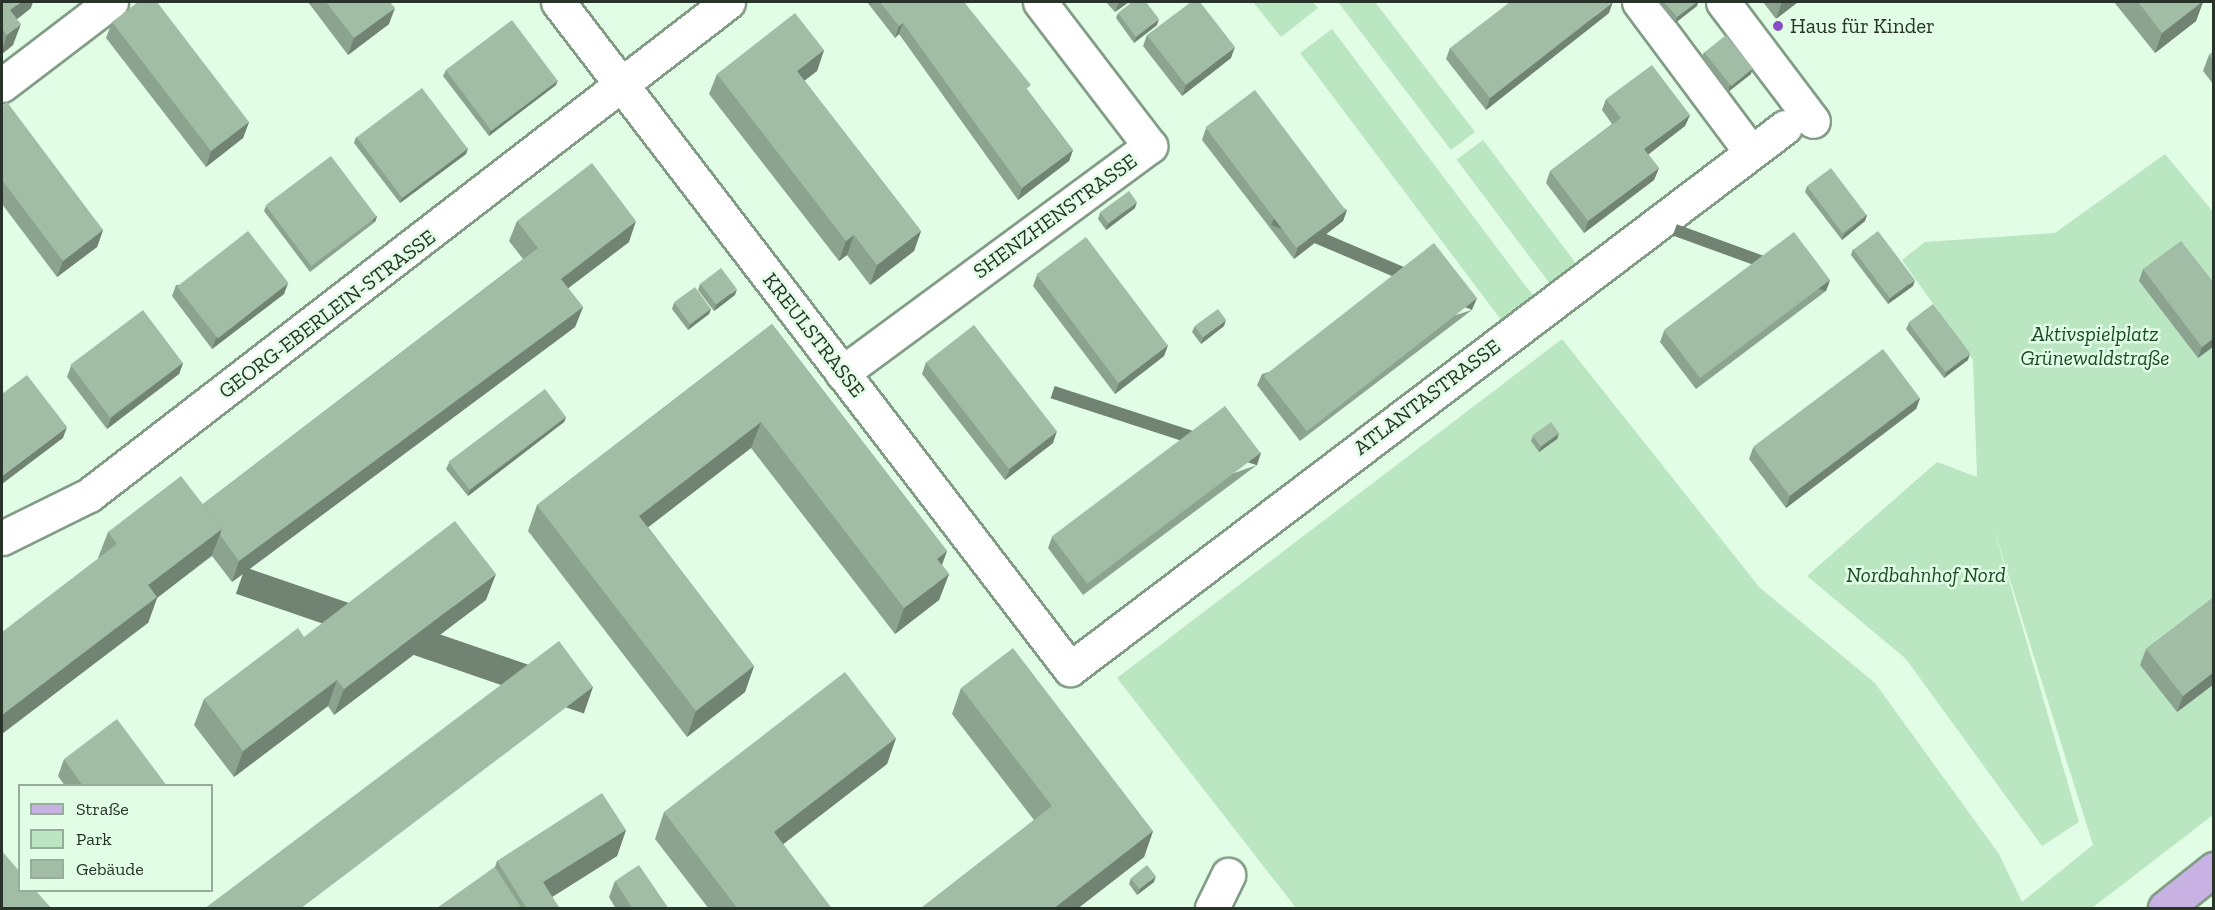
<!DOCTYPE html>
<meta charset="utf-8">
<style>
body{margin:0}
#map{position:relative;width:2215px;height:910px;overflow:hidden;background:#e1fde5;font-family:"Zilla Slab",serif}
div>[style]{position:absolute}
.green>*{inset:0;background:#bae6c1;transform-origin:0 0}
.roads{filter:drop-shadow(2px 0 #829c86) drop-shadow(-2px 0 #829c86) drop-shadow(0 2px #829c86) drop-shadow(0 -2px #829c86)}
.minor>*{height:33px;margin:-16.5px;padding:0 16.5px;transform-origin:16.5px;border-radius:16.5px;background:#fff}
.major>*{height:33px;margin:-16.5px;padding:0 16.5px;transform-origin:16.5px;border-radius:16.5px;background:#c8b2e3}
.wall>*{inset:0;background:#8ba38f}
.shaded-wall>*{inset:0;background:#718474;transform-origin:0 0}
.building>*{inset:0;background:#a2bda6;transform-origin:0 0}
.dots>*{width:16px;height:16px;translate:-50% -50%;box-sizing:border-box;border:3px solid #e1fde5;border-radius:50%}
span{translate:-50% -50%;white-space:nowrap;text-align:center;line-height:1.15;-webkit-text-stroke:5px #e1fde5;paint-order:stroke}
.poi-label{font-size:21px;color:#28332a}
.left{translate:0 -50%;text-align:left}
.street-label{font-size:21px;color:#28332a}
.park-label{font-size:21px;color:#1a4a27;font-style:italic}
.frame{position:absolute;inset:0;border:3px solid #28332a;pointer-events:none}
.legend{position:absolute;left:18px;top:784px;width:195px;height:108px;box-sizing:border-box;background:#e1fde5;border:2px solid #97ac9a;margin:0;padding:8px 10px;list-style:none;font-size:18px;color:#28332a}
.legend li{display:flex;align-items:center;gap:12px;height:30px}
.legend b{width:30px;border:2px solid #97ac9a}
</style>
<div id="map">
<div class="green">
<div style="clip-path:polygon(1253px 2px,1313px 2px,1318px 8px,1281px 37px)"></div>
<div style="clip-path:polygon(1338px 2px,1375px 2px,1475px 132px,1451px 150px)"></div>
<div style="left:1332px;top:29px;width:341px;height:40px;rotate:53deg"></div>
<div style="left:1483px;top:140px;width:158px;height:33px;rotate:53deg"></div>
<div style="clip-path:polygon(2165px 154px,2213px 212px,2213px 815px,2092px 908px,1296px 908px,1117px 678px,1562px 339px,1760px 588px,1875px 683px,1999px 854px,2022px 902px,2093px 845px,1993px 526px,2079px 822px,2042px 846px,1906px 659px,1807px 576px,1937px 462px,1977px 477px,1973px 360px,1902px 260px,1925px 242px,2055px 233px)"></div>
</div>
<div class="roads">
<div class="minor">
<div style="left:558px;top:2px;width:841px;rotate:52.49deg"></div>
<div style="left:1070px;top:669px;width:897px;rotate:-37.16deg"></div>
<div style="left:1639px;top:2px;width:187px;rotate:53.3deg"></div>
<div style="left:1723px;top:2px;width:149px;rotate:52.9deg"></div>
<div style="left:2px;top:85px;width:137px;rotate:-37.3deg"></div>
<div style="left:842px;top:373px;width:383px;rotate:-36.4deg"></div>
<div style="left:1150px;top:146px;width:181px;rotate:-127.4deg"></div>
<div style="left:2px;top:538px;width:97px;rotate:-26.3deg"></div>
<div style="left:89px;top:495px;width:807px;rotate:-37.65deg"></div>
<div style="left:1212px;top:908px;width:37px;rotate:-64deg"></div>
</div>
<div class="major">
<div style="left:2165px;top:908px;width:63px;rotate:-38.5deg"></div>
</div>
</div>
<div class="wall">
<div style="clip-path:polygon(2px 2px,31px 8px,17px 19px,13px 45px,2px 54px)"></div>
<div style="clip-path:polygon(308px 2px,390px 2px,389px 24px,348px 55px)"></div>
<div style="clip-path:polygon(867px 2px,964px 2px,1029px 92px,1073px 150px,1069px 161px,1018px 200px,899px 34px,895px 38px)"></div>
<div style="clip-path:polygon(1106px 2px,1129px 2px,1115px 12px)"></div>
<div style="clip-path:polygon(1658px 2px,1698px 2px,1697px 6px,1675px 23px)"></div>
<div style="clip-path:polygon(1763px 2px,1798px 2px,1776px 19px)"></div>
<div style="clip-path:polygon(2114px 2px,2203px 2px,2196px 21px,2155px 53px)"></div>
<div style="clip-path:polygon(1118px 13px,1157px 25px,1134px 43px,1116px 18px)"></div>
<div style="clip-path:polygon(1609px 13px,1486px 110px,1446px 59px,1450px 48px)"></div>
<div style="clip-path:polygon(112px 22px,249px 122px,243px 138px,206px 167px,106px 38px)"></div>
<div style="clip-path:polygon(1147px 35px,1231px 58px,1182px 96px,1143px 46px)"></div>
<div style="clip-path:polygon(824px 50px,817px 71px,804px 80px,921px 231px,914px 251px,870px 285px,847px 255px,839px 261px,709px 94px,717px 74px)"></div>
<div style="clip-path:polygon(2214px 51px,2214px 85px,2203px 71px,2209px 55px)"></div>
<div style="clip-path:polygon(1704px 52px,1751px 74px,1728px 92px,1702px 58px)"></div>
<div style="clip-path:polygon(446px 70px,556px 85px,489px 136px,443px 76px)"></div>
<div style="clip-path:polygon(1606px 99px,1690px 115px,1685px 126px,1648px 154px,1659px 168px,1654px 180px,1584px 233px,1546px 183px,1550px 171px,1612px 124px,1602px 110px)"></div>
<div style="clip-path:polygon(2px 106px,103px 230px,97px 247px,57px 277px,2px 204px)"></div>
<div style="clip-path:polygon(1206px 128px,1347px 210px,1343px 221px,1294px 259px,1202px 140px)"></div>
<div style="clip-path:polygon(356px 137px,468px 148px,466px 154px,400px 203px,354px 143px)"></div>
<div style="clip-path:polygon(1807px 186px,1867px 215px,1865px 221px,1842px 240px,1805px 192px)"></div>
<div style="clip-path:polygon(266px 206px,377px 216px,375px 222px,310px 272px,264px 211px)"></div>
<div style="clip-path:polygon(1135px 208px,1106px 230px,1098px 219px,1100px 213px)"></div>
<div style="clip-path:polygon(517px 221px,629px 242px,568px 288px,583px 307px,575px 327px,232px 582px,212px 556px,157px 598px,148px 623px,98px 558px,108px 532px,203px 504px,523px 259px,509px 241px)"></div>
<div style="clip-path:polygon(1853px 249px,1913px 286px,1888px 304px,1851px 255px)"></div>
<div style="clip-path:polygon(2143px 269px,2214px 283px,2214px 346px,2198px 358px,2139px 281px)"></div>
<div style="clip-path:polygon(1037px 275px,1168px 345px,1164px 356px,1115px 394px,1033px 286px)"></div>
<div style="clip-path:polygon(1830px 280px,1826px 291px,1696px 389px,1660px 342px,1664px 331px)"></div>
<div style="clip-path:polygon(288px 283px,284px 294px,212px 349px,172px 296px,176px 285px)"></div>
<div style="clip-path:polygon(700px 284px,735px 295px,714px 311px,698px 290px)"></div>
<div style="clip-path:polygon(674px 303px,711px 309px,709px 314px,688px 330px,672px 309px)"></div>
<div style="clip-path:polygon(1472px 310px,1300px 441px,1257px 385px,1262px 374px)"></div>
<div style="clip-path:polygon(1909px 323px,1968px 360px,1944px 378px,1906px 329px)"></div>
<div style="clip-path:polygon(772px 324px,947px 551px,942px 565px,949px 574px,939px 600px,895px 634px,751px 448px,648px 527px,754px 666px,745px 692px,687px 737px,528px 531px,537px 505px)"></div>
<div style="clip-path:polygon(1195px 326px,1224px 326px,1201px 344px,1192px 332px)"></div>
<div style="clip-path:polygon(926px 362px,1053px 443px,1005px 480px,922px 374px)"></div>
<div style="clip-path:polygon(183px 363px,179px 374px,107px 429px,67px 377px,71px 366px)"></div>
<div style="clip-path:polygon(1920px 398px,1916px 409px,1786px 508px,1749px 459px,1753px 448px)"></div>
<div style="clip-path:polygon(566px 417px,564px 422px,468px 496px,446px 469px,449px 463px)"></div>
<div style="clip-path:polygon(1559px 433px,1557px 439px,1539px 452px,1531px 441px,1533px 436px)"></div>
<div style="clip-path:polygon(1257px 465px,1083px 595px,1048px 548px,1052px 537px)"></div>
<div style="clip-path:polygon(2214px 597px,2214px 684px,2177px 712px,2140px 665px,2146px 649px)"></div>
<div style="clip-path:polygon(486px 600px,334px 715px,328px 706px,234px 777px,194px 725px,204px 699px,304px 637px)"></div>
<div style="clip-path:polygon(961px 688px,1153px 831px,1144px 857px,1077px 909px,920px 909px,1034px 820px,952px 714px)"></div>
<div style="clip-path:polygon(896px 738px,887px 764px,783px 844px,832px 909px,709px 909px,655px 839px,664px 812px)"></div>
<div style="clip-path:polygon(64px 759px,167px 786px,65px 786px,58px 776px)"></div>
<div style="clip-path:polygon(626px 830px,617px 856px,552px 897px,560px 909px,436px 909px,495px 867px,497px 861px)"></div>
<div style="clip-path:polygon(1131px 878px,1154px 882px,1137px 895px,1129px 884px)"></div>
<div style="clip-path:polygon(615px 881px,669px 909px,616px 909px,609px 897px)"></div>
</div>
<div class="shaded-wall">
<div style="clip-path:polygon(21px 2px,33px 2px,31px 8px,2px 31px,10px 10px)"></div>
<div style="clip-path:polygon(1119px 2px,1129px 2px,1115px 12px)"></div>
<div style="clip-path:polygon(1613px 2px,1609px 13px,1486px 110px,1490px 98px)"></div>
<div style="clip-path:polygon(1697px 2px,1698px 2px,1697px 6px,1675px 23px,1677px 17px)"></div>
<div style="clip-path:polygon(1782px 2px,1798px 2px,1776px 19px)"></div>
<div style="clip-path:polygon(2202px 2px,2203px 2px,2196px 21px,2155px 53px,2162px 33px)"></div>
<div style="clip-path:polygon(395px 8px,389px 24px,348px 55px,354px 38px)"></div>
<div style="clip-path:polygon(1159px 19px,1157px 25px,1134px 43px,1136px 37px)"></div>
<div style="clip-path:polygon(903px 23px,899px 34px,895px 38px,899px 26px)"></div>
<div style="clip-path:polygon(21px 24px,13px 45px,2px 54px,2px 50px,7px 35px)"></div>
<div style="clip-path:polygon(1235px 47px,1231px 58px,1182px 96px,1186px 85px)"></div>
<div style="clip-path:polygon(824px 50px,817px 71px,790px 92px,797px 71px)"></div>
<div style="clip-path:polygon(1753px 68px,1751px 74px,1728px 92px,1730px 86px)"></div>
<div style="clip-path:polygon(558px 80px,556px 85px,489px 136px,491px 130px)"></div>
<div style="clip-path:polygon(1690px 115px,1685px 126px,1640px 161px,1644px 149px)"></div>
<div style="clip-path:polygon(249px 122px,243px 138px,206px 167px,211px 151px)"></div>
<div style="clip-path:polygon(468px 148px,466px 154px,400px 203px,402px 198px)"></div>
<div style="clip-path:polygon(1073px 150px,1069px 161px,1018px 200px,1022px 188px)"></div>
<div style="clip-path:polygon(1659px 168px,1654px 180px,1584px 233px,1588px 221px)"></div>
<div style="clip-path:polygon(1137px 202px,1135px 208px,1106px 230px,1108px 224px)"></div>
<div style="clip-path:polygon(1347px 210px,1343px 221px,1294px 259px,1298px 247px)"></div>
<div style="clip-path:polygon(1867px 215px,1865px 221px,1842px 240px,1844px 234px)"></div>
<div style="left:377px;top:216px;width:6px;height:82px;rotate:108deg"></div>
<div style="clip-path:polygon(636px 221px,629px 242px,554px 299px,561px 279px)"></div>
<div style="clip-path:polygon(103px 230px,97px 247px,57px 277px,63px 261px)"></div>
<div style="clip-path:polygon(921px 231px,914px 251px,870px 285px,877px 265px)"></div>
<div style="clip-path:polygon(854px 235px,847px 255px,839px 261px,846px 241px)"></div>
<div style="left:1830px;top:280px;width:12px;height:163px;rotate:110deg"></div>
<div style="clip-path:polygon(1915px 280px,1913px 286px,1888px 304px,1890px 298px)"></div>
<div style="clip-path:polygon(288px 283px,284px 294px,212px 349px,216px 338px)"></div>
<div style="clip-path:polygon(737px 289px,735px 295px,714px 311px,716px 305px)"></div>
<div style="left:1477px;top:298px;width:13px;height:218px;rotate:113deg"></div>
<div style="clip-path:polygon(583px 307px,575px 327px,232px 582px,239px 561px)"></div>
<div style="clip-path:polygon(711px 309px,709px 314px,688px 330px,690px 325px)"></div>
<div style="clip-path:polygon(1226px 320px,1224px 326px,1201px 344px,1203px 338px)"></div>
<div style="clip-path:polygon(2214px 338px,2214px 346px,2198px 358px,2202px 347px)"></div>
<div style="clip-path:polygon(1168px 345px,1164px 356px,1115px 394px,1119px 383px)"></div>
<div style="clip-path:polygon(1970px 354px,1968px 360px,1944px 378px,1946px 372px)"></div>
<div style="clip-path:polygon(183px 363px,179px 374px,107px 429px,111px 418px)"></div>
<div style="clip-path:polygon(1920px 398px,1916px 409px,1786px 508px,1790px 496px)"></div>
<div style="clip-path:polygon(566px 417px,564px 422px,468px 496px,470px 490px)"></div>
<div style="clip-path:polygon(761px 422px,751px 448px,629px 542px,639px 516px)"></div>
<div style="clip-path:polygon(67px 427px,63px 438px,2px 484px,2px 476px)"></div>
<div style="clip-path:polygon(1057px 431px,1053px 443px,1005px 480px,1010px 469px)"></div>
<div style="clip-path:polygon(1559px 433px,1557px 439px,1539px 452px,1541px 446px)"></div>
<div style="left:1261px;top:453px;width:13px;height:217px;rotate:108deg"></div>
<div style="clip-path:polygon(222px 529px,212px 555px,157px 598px,148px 623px,2px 734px,2px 715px,148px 585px)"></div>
<div style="clip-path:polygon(947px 551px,937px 577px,937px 559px)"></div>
<div style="clip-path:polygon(496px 574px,486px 600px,334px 715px,344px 689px)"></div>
<div style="clip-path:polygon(949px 574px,939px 600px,895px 634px,904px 608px)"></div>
<div style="clip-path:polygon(754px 666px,745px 692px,687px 737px,696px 711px)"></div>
<div style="clip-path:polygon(2214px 672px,2214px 684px,2177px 712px,2183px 696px)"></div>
<div style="clip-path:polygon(337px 680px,328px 706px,234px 777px,243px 751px)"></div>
<div style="left:593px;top:687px;width:28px;height:368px;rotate:109deg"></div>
<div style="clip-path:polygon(896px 738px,887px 764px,764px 859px,774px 832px)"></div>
<div style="clip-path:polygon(626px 830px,617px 856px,533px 909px,543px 882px)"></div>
<div style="clip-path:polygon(1153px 831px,1144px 857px,1077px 909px,1053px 909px)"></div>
<div style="clip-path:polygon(1156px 876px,1154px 882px,1137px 895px,1140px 889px)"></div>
</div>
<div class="building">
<div style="clip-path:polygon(2px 2px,21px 2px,10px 10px,21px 24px,7px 35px,2px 29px)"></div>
<div style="clip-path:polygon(138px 2px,157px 2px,249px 122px,211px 151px,112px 22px)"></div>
<div style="clip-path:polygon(326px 2px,390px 2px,395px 8px,354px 38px)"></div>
<div style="clip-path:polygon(880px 2px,964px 2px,1031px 85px,1026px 89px,1073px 150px,1022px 188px,903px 23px,899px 26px)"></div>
<div style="clip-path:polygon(1132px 2px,1146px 2px,1159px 19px,1136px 37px,1118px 13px)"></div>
<div style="clip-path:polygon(1191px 2px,1200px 2px,1235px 47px,1186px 85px,1147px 35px)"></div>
<div style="clip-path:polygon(1510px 2px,1613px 2px,1490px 98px,1450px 48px)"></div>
<div style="clip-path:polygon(1664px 2px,1697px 2px,1677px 17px)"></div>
<div style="clip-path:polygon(2138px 2px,2202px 2px,2162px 33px)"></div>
<div style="clip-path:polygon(795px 13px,824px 50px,797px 71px,921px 231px,877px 265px,854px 235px,846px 241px,717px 74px)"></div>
<div style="left:512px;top:20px;width:76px;height:83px;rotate:53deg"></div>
<div style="left:1726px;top:35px;width:43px;height:28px;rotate:51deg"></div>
<div style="clip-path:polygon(2214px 51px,2214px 61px,2209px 55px)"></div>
<div style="clip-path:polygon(1652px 65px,1690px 115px,1644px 149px,1659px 168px,1588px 221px,1550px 171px,1621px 118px,1606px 99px)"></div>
<div style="left:422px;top:88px;width:76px;height:82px;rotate:53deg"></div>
<div style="left:1255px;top:90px;width:151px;height:62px;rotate:53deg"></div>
<div style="clip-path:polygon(7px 102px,103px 230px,63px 261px,2px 180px,2px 106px)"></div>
<div style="left:331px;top:156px;width:76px;height:82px;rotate:53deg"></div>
<div style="clip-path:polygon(592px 163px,636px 221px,561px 279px,583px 307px,239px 561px,220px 535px,222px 529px,203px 504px,538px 248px,517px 221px)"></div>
<div style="left:1831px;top:168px;width:59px;height:30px;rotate:53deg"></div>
<div style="left:1129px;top:191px;width:14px;height:36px;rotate:54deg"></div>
<div style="left:248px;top:231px;width:66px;height:90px;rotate:52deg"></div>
<div style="left:1878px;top:231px;width:61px;height:31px;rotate:53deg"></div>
<div style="left:1794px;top:232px;width:60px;height:163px;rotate:53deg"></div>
<div style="left:1086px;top:237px;width:136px;height:62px;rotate:53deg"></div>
<div style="clip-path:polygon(2181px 241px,2214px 283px,2214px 338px,2202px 347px,2143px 269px)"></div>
<div style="left:1434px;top:243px;width:70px;height:216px;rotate:52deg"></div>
<div style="left:721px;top:268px;width:26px;height:26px;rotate:53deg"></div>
<div style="left:695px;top:287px;width:27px;height:26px;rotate:54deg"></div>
<div style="left:1933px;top:304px;width:62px;height:31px;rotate:53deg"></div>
<div style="left:1218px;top:309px;width:14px;height:29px;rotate:54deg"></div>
<div style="left:143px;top:310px;width:66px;height:91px;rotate:53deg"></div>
<div style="clip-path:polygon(772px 324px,947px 551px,937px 559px,949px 574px,904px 608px,761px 422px,639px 516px,754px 666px,696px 711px,537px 505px)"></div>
<div style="left:974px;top:325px;width:135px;height:61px;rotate:52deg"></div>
<div style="left:1883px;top:349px;width:61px;height:163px;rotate:53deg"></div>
<div style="clip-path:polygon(27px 375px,67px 427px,2px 476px,2px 394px)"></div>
<div style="left:545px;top:389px;width:35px;height:121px;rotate:53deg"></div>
<div style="left:1225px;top:406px;width:59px;height:217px;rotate:53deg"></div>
<div style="left:1551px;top:422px;width:14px;height:23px;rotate:54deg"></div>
<div style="clip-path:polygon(181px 476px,222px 529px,148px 585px,157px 597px,2px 715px,2px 632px,117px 544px,108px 532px)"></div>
<div style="clip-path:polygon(455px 521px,496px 574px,344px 689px,337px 680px,243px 751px,204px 699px,298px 628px,304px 637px)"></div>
<div style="clip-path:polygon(2214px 597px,2214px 672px,2183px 696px,2146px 649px)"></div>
<div style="clip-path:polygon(559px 641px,593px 687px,300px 909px,204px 909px)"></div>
<div style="clip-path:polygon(1013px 648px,1153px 831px,1053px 909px,920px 909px,1052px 806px,961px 688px)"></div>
<div style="clip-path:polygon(845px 672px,896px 738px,774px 832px,832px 909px,738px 909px,664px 812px)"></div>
<div style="clip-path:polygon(117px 719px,167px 786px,83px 786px,64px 759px)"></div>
<div style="clip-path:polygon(602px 793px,626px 830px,543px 882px,560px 909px,527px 909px,497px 861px)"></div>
<div style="clip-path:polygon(2px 851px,20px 872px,20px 891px,36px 891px,52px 909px,2px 909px)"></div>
<div style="clip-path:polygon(639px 865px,669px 909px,628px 909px,631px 906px,615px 881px)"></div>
<div style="left:1147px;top:865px;width:14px;height:21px;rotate:51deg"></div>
<div style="clip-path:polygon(495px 867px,522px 909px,436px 909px)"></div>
</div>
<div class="dots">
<div style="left:1778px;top:26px;background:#884dc4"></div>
</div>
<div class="poi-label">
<span class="left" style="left:1790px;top:26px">Haus für Kinder</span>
</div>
<div class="street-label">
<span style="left:1055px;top:216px;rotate:-36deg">SHENZHENSTRASSE</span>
<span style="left:327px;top:314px;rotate:-37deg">GEORG-EBERLEIN-STRASSE</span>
<span style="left:814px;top:335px;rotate:52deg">KREULSTRASSE</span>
<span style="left:1427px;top:397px;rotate:-37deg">ATLANTASTRASSE</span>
</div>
<div class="park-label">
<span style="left:2095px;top:346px">Aktivspielplatz<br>Grünewaldstraße</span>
<span style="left:1926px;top:575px">Nordbahnhof Nord</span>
</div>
<div class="frame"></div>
<ul class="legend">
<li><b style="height:8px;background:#c8b2e3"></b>Straße</li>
<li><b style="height:16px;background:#bae6c1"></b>Park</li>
<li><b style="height:16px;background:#a2bda6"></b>Gebäude</li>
</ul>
</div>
